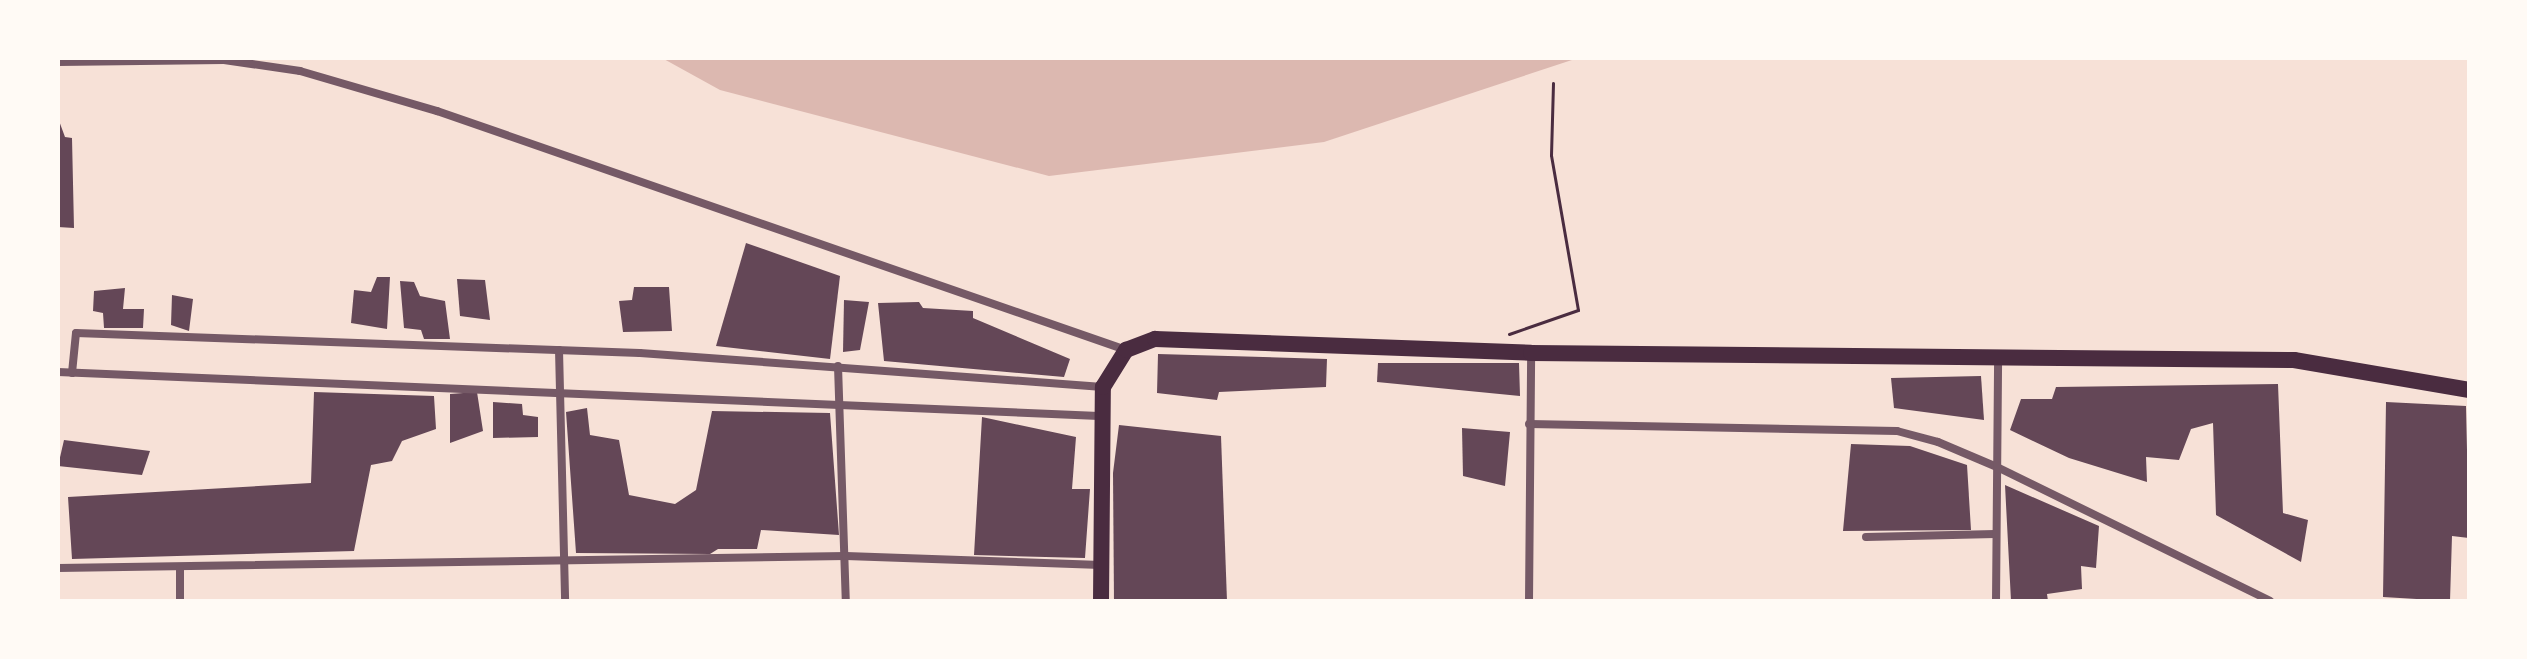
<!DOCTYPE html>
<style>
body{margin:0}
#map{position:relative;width:2527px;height:659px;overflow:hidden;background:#f7e1d7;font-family:Roboto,sans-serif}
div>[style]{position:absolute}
.water>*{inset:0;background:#dcb8b0}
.building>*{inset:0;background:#644757}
.path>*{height:3px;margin:-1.5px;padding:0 1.5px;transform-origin:1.5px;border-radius:1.5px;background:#4a2c40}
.minor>*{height:8px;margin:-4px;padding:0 4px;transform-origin:4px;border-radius:4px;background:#755966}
.secondary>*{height:16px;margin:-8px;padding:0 8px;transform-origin:8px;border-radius:8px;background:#4a2c40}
span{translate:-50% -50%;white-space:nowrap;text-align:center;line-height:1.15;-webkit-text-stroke:6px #fffaf5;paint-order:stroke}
.frame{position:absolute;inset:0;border:60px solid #fffaf5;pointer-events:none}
</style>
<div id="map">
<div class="water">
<div style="clip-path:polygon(662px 58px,1578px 58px,1324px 142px,1049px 176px,720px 90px)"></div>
</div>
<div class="building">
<div style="clip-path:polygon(58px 118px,65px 137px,72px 138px,74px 228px,58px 227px)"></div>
<div style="clip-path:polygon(746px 243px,840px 276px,830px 359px,716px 346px)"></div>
<div style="clip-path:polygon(377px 277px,390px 277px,387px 329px,351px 323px,354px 290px,371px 292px)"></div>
<div style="clip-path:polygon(457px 279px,485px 280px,490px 320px,460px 316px)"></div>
<div style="clip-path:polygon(400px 281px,414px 282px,420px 296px,445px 301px,450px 339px,424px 339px,421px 330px,404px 328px)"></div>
<div style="clip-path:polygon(634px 287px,669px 287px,672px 331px,623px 332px,619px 301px,632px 300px)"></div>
<div style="clip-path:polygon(125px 288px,123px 309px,144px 309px,143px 328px,104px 328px,103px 313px,93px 311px,94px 291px)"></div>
<div style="clip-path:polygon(172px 295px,193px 299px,189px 331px,171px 325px)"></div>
<div style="clip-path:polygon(844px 300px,869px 302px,860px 350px,843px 352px)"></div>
<div style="clip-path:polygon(919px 302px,923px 308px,973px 311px,973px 318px,1070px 359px,1064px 377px,884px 361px,878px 303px)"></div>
<div style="clip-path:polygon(1158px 354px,1327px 359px,1326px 387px,1219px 392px,1217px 400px,1157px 393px)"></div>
<div style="clip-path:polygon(1378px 363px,1519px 363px,1520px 396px,1377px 382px)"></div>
<div style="clip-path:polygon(1981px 376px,1984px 420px,1894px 408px,1891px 378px)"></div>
<div style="clip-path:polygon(2278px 384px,2283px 513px,2308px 520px,2301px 562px,2216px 515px,2213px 423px,2191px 429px,2179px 460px,2146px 457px,2147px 482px,2069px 458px,2010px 430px,2021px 399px,2052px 399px,2056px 387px)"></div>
<div style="clip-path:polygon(314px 392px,434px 396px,436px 429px,402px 441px,392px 461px,371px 465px,354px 551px,72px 559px,68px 497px,311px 483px)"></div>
<div style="clip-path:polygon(477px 392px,483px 431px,450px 443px,450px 394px)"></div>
<div style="clip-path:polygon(493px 402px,522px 404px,523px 415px,538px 417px,538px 437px,493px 438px)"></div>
<div style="clip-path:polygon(2386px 402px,2466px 406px,2469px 538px,2452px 536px,2450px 601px,2383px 597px)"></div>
<div style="clip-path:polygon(587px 408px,590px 435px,619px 440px,629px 495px,675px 504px,696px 490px,712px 411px,830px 413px,839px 535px,761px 530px,757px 549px,718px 549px,710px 554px,576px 553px,566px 412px)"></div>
<div style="clip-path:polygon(982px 417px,1076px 437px,1072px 489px,1090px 489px,1085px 558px,974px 555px)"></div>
<div style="clip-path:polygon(1119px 425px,1221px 436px,1227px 601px,1114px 601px,1113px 473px)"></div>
<div style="clip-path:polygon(1462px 428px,1510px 432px,1505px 486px,1463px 476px)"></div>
<div style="clip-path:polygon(64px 440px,150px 451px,142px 475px,58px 466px)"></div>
<div style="clip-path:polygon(1851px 444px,1910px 446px,1967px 465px,1971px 530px,1843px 531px)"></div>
<div style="clip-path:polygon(2005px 485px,2099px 526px,2096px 568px,2081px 566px,2082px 589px,2047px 594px,2048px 601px,2011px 601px)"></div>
</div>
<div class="path">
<div style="left:1509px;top:334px;width:73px;rotate:-19.2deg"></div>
<div style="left:1578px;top:310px;width:157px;rotate:-99.9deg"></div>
<div style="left:1551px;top:155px;width:72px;rotate:-88.4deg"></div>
</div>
<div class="minor">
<div style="left:58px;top:62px;width:166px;rotate:-0.7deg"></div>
<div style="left:224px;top:60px;width:77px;rotate:8.2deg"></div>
<div style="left:300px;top:71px;width:143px;rotate:16.3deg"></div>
<div style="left:437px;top:111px;width:729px;rotate:19.13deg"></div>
<div style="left:559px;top:350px;width:251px;rotate:88.6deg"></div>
<div style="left:838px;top:366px;width:235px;rotate:88.1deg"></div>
<div style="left:58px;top:372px;width:1042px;rotate:2.42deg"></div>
<div style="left:72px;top:373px;width:40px;rotate:-84.3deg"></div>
<div style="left:76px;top:333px;width:564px;rotate:2.03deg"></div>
<div style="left:640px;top:353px;width:464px;rotate:4.2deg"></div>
<div style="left:1529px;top:424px;width:368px;rotate:1.1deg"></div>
<div style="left:1897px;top:431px;width:42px;rotate:15deg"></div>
<div style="left:1938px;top:442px;width:64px;rotate:23deg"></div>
<div style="left:1997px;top:467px;width:304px;rotate:26.1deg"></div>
<div style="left:1866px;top:537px;width:129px;rotate:-1.3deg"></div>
<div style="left:58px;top:568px;width:788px;rotate:-0.87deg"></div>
<div style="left:846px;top:556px;width:255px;rotate:2deg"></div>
<div style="left:180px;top:601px;width:33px;rotate:-90deg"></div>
<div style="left:1529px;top:601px;width:248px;rotate:-89.5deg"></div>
<div style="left:1996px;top:601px;width:242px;rotate:-89.5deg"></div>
</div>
<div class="secondary">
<div style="left:1101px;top:601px;width:214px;rotate:-89.5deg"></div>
<div style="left:1103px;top:387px;width:44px;rotate:-58.1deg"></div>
<div style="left:1126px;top:350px;width:31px;rotate:-21deg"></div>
<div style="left:1155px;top:339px;width:376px;rotate:2.1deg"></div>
<div style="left:1531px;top:353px;width:763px;rotate:0.53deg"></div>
<div style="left:2294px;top:360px;width:178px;rotate:9.7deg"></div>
</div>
<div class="frame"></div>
</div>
